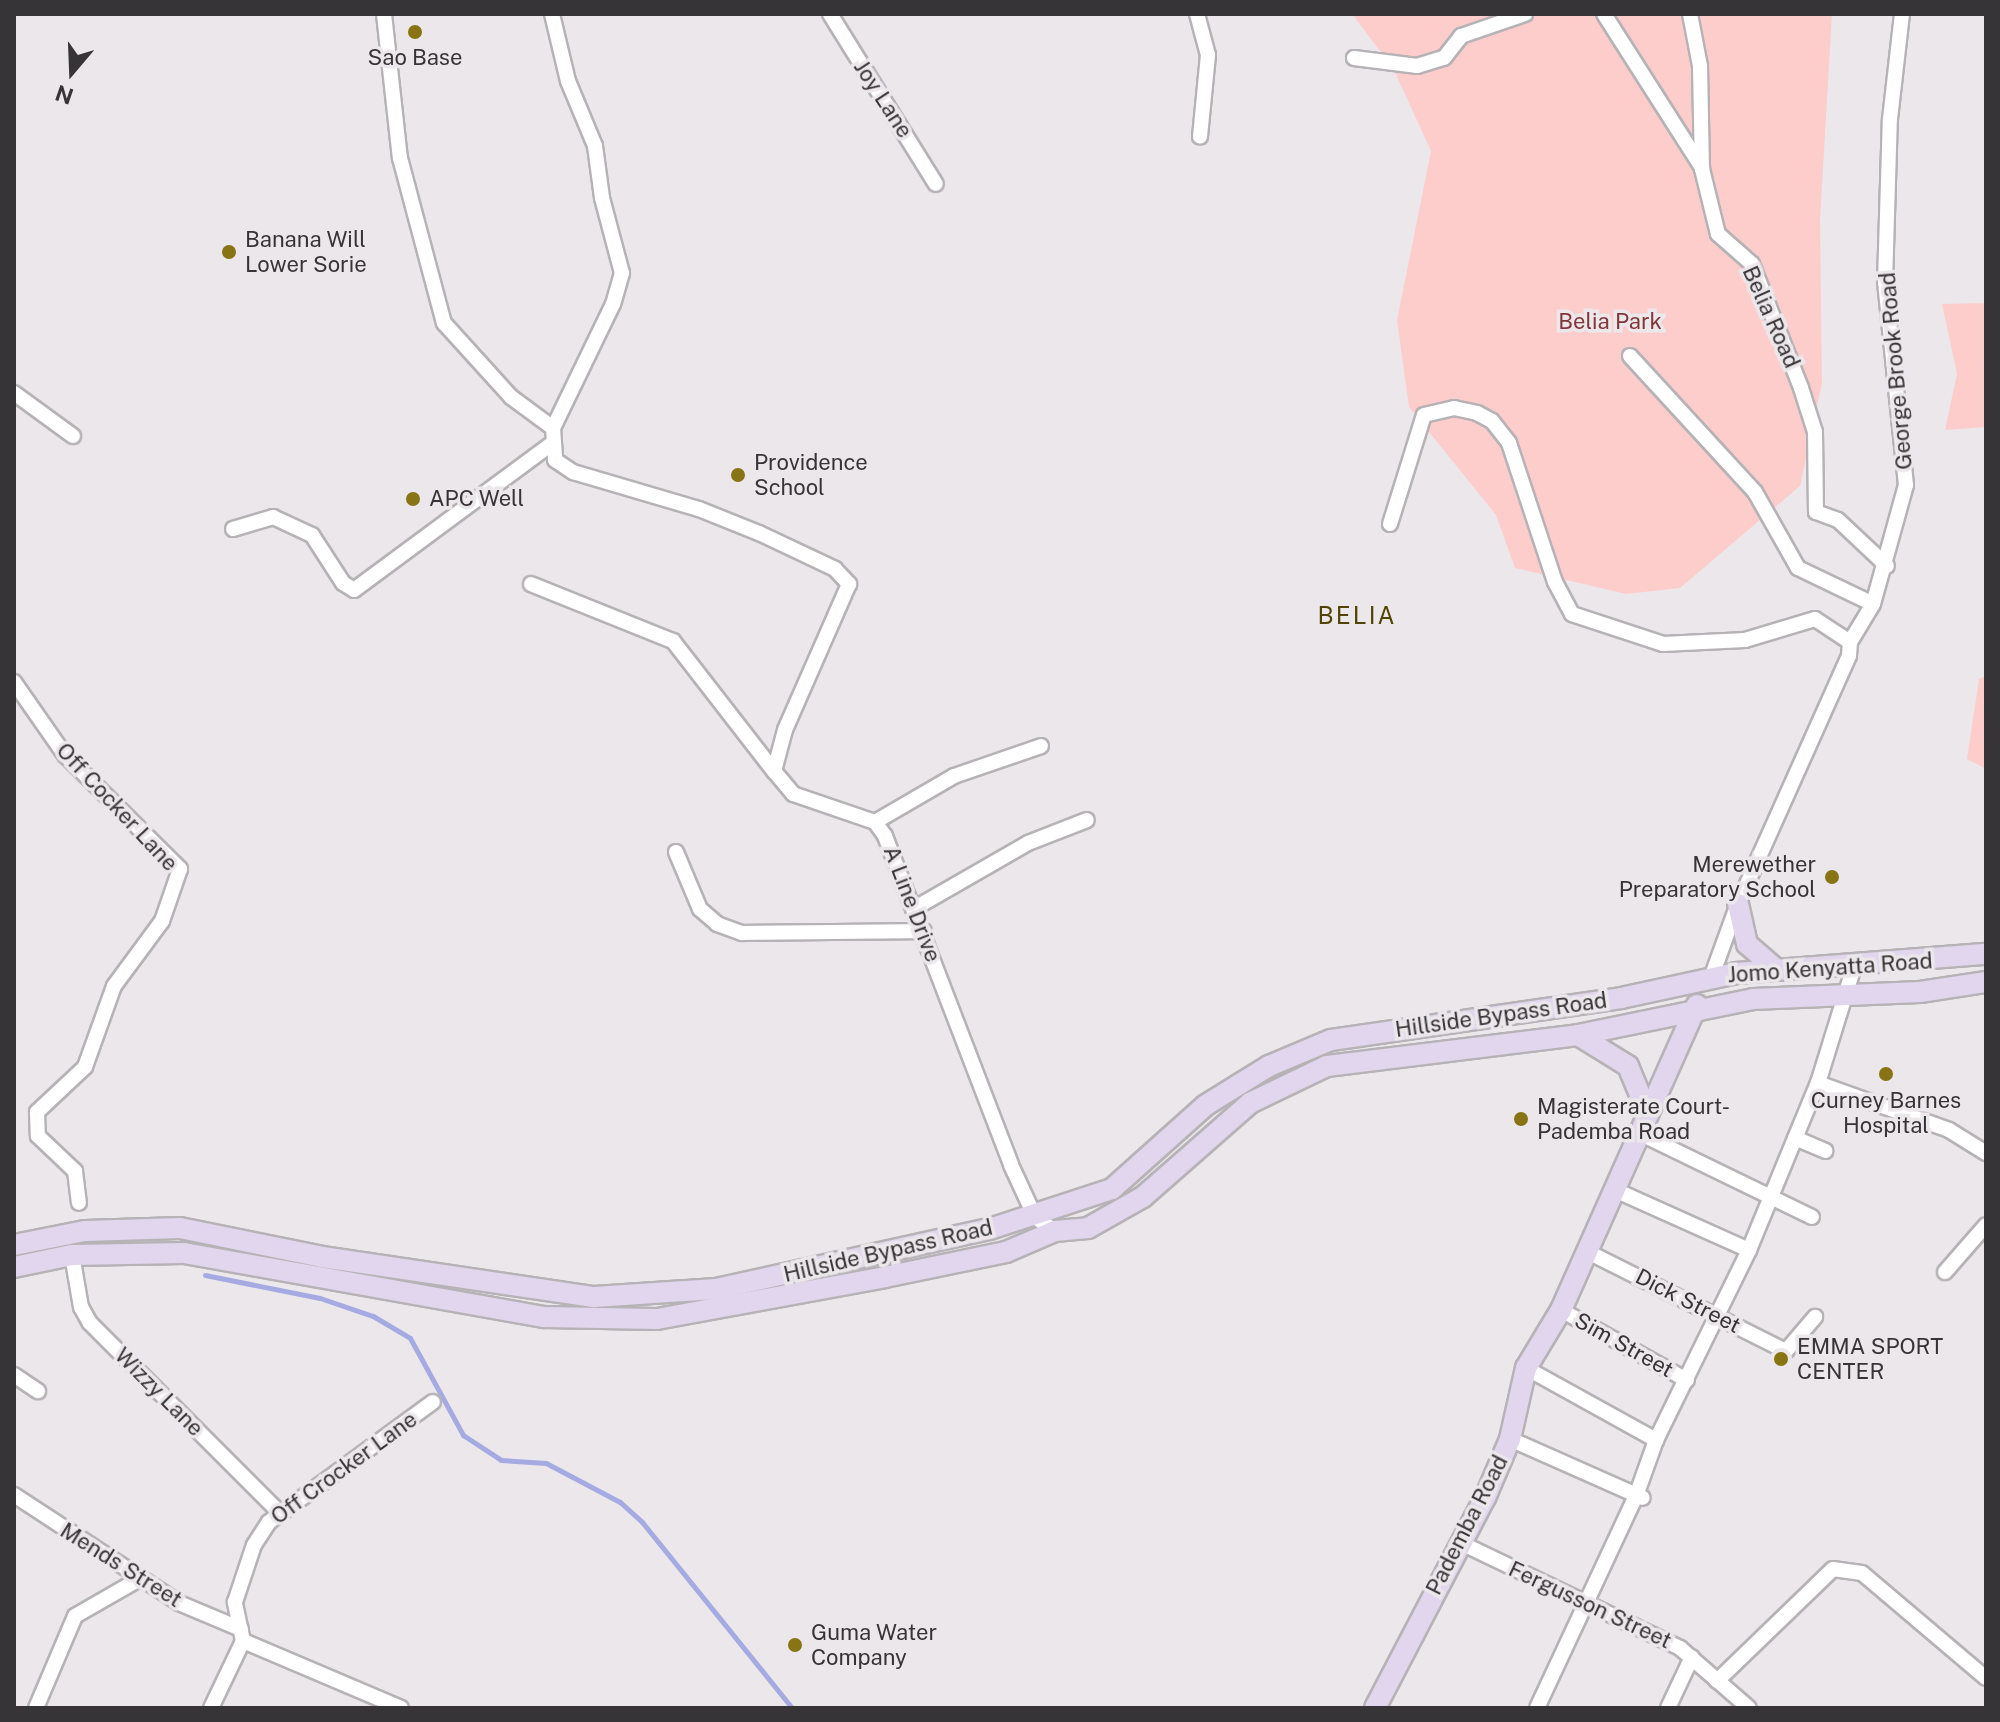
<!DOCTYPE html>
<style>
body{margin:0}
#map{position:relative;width:2000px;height:1722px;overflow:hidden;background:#ece7eb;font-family:"Public Sans",sans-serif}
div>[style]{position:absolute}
.green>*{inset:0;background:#fdcdcc}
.stream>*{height:5px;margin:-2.5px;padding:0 2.5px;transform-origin:2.5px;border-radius:2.5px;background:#a5abe2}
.roads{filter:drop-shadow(2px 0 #b6b2b6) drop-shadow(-2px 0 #b6b2b6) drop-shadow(0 2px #b6b2b6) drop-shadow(0 -2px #b6b2b6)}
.street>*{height:14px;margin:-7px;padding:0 7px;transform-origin:7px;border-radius:7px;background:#fff}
.secondary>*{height:20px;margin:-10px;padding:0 10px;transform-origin:10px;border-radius:10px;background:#e1d6ed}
.dots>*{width:22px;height:22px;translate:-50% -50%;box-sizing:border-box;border:4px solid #ece7eb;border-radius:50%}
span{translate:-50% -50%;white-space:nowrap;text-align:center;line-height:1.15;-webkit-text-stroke:7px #ece7eb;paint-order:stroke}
.poi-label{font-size:22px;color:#363436}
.left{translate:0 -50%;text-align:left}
.right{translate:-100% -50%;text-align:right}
.street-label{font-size:22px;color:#363436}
.park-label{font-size:22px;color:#843538}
.neighbourhood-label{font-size:24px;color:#514300;letter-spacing:2px}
.frame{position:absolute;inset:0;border:16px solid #363436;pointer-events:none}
.north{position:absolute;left:32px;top:32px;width:80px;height:80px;-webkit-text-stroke:6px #ece7eb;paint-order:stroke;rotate:199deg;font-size:22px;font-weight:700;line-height:32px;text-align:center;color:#363436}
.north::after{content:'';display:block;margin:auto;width:28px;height:36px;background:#363436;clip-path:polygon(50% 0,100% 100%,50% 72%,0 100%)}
</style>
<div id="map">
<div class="green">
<div style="clip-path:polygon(1352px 14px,1832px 14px,1820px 220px,1822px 383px,1800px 486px,1680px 588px,1626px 594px,1515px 568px,1496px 515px,1409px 407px,1397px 320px,1431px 151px,1393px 68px)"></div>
<div style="clip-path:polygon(1986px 303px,1986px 427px,1945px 430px,1957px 374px,1942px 304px)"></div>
<div style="clip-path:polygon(1986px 676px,1986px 769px,1967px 759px,1979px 679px)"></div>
</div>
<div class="stream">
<div style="left:205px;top:1275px;width:117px;rotate:11.3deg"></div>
<div style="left:320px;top:1298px;width:56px;rotate:18.8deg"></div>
<div style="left:373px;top:1316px;width:43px;rotate:30.7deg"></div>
<div style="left:410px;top:1338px;width:111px;rotate:61.3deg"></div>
<div style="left:463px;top:1435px;width:45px;rotate:33.3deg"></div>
<div style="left:501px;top:1460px;width:45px;rotate:3.8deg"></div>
<div style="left:546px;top:1463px;width:84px;rotate:27.8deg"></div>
<div style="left:620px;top:1502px;width:30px;rotate:42deg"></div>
<div style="left:642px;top:1522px;width:239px;rotate:51.1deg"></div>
</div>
<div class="roads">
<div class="street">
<div style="left:384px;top:14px;width:145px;rotate:83.7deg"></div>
<div style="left:400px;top:158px;width:171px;rotate:75.1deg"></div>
<div style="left:444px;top:323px;width:100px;rotate:47.8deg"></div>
<div style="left:511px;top:397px;width:52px;rotate:36.4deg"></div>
<div style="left:552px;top:14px;width:69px;rotate:76.6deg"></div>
<div style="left:568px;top:81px;width:70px;rotate:67.4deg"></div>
<div style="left:595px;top:146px;width:52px;rotate:82.3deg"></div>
<div style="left:602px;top:198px;width:78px;rotate:75.1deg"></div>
<div style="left:622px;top:273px;width:32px;rotate:106deg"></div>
<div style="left:613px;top:304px;width:138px;rotate:115.8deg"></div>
<div style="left:553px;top:428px;width:32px;rotate:86deg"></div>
<div style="left:555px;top:460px;width:22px;rotate:34deg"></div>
<div style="left:573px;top:472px;width:131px;rotate:16.4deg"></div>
<div style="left:699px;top:509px;width:65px;rotate:21.8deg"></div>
<div style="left:759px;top:533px;width:84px;rotate:25.3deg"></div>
<div style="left:835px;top:569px;width:21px;rotate:47deg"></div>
<div style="left:849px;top:584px;width:159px;rotate:113.7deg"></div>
<div style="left:785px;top:730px;width:42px;rotate:105deg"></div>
<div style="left:774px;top:771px;width:30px;rotate:50deg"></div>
<div style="left:793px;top:794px;width:87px;rotate:18.9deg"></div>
<div style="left:875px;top:822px;width:17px;rotate:54deg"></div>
<div style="left:885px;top:836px;width:352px;rotate:69deg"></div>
<div style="left:1011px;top:1165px;width:57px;rotate:65.2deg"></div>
<div style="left:1035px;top:1217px;width:24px;rotate:35deg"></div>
<div style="left:830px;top:14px;width:200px;rotate:58.1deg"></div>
<div style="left:1197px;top:14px;width:42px;rotate:75deg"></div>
<div style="left:1208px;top:55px;width:82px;rotate:95.6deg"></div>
<div style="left:1604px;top:14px;width:183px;rotate:57.5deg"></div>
<div style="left:1690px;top:14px;width:53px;rotate:79.1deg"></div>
<div style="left:1700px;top:66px;width:103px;rotate:88.9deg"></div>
<div style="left:1702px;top:169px;width:67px;rotate:76.2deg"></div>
<div style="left:1718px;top:234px;width:45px;rotate:41.4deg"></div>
<div style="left:1752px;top:264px;width:133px;rotate:68.4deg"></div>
<div style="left:1801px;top:388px;width:46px;rotate:72.3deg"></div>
<div style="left:1815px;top:432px;width:80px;rotate:89.3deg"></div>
<div style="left:1816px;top:512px;width:23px;rotate:20deg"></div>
<div style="left:1838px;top:520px;width:67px;rotate:43.2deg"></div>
<div style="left:1354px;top:58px;width:64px;rotate:7.2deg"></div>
<div style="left:1417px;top:66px;width:28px;rotate:-17deg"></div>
<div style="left:1444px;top:58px;width:28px;rotate:-52deg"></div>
<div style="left:1461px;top:36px;width:68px;rotate:-19deg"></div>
<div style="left:1630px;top:356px;width:185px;rotate:47.4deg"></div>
<div style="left:1755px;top:492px;width:87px;rotate:60.5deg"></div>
<div style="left:1798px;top:568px;width:83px;rotate:25.6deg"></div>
<div style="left:14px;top:393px;width:73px;rotate:36.1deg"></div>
<div style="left:1390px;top:524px;width:114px;rotate:-72.7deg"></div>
<div style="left:1424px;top:415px;width:31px;rotate:-13deg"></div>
<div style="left:1454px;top:408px;width:24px;rotate:12deg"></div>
<div style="left:1477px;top:413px;width:17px;rotate:28deg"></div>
<div style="left:1492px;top:421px;width:28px;rotate:52deg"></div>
<div style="left:1509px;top:443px;width:146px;rotate:71.7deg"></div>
<div style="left:1555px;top:582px;width:36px;rotate:62deg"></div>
<div style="left:1572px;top:614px;width:96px;rotate:18.2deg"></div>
<div style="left:1663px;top:644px;width:82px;rotate:-2.8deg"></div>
<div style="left:1745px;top:640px;width:73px;rotate:-16.7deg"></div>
<div style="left:1815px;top:619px;width:42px;rotate:33.3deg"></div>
<div style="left:233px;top:529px;width:42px;rotate:-16.7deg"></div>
<div style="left:273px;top:517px;width:43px;rotate:24.8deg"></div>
<div style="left:312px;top:535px;width:57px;rotate:57.1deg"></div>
<div style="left:343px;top:583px;width:13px;rotate:32deg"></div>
<div style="left:354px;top:590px;width:244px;rotate:-36.5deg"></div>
<div style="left:531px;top:584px;width:153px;rotate:21.9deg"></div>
<div style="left:673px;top:641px;width:165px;rotate:52.2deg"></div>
<div style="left:14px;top:682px;width:89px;rotate:55.1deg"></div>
<div style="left:65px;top:755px;width:162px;rotate:44.7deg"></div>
<div style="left:180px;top:869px;width:55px;rotate:109.1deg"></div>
<div style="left:162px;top:921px;width:81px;rotate:126.4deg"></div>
<div style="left:114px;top:986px;width:86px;rotate:109.7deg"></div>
<div style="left:85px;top:1067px;width:66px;rotate:136.8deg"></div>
<div style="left:37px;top:1112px;width:24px;rotate:88deg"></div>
<div style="left:38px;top:1136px;width:51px;rotate:43.4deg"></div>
<div style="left:75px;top:1171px;width:32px;rotate:83deg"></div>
<div style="left:875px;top:822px;width:91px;rotate:-30.2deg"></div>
<div style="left:954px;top:776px;width:92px;rotate:-19deg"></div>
<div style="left:676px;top:852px;width:62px;rotate:67.2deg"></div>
<div style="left:700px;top:909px;width:23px;rotate:41deg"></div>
<div style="left:717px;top:924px;width:27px;rotate:20deg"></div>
<div style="left:742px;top:933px;width:182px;rotate:-0.6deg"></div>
<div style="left:915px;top:908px;width:130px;rotate:-29.9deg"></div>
<div style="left:1028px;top:843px;width:63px;rotate:-21.3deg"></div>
<div style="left:1711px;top:978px;width:79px;rotate:-70deg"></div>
<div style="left:1738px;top:904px;width:272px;rotate:-65.9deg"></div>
<div style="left:1849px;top:656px;width:14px;rotate:-86deg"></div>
<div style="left:1850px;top:642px;width:44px;rotate:-58.8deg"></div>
<div style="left:1873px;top:604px;width:123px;rotate:-74.5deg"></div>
<div style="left:1906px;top:485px;width:203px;rotate:-95.9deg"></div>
<div style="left:1885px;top:283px;width:164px;rotate:-88.3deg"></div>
<div style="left:1890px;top:119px;width:106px;rotate:-83.5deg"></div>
<div style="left:1818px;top:1083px;width:139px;rotate:19.7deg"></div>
<div style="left:1949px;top:1130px;width:44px;rotate:31.9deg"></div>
<div style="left:1641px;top:1134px;width:190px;rotate:25.9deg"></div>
<div style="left:1795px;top:1138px;width:33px;rotate:23deg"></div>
<div style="left:1615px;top:1190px;width:147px;rotate:24.1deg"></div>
<div style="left:1588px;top:1252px;width:221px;rotate:26.6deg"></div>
<div style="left:1786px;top:1351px;width:45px;rotate:-49.5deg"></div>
<div style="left:72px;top:1255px;width:53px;rotate:80.2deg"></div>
<div style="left:81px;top:1307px;width:18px;rotate:61deg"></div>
<div style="left:90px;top:1323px;width:267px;rotate:45deg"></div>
<div style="left:1945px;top:1272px;width:62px;rotate:-48.9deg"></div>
<div style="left:1561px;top:1310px;width:144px;rotate:29.1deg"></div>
<div style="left:1526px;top:1368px;width:149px;rotate:29deg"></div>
<div style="left:14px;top:1375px;width:29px;rotate:34deg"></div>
<div style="left:1510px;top:1439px;width:145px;rotate:23.9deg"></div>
<div style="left:14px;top:1495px;width:197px;rotate:33.2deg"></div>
<div style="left:179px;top:1603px;width:67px;rotate:22.8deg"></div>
<div style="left:1461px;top:1543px;width:243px;rotate:25.6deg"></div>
<div style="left:1680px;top:1648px;width:91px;rotate:41deg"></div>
<div style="left:1717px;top:1681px;width:161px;rotate:-44deg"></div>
<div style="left:1833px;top:1569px;width:29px;rotate:8deg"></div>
<div style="left:1862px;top:1573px;width:162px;rotate:40.3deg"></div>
<div style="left:36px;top:1708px;width:100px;rotate:-67deg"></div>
<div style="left:75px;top:1616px;width:76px;rotate:-29.9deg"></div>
<div style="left:211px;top:1708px;width:74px;rotate:-64.5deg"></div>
<div style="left:401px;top:1708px;width:172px;rotate:-157deg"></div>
<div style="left:243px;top:1641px;width:40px;rotate:-102deg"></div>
<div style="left:235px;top:1602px;width:60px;rotate:-71.6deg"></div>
<div style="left:254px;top:1545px;width:27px;rotate:-57deg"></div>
<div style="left:269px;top:1522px;width:203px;rotate:-36.2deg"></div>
<div style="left:1537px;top:1708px;width:234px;rotate:-65deg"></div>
<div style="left:1636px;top:1496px;width:59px;rotate:-70.3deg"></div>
<div style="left:1656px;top:1440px;width:212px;rotate:-63.9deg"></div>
<div style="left:1749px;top:1250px;width:181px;rotate:-67.6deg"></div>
<div style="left:1818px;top:1083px;width:121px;rotate:-72.8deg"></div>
<div style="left:1668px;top:1708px;width:56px;rotate:-64.8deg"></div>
</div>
<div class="secondary">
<div style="left:1738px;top:904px;width:41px;rotate:77.3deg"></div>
<div style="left:1747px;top:944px;width:37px;rotate:41deg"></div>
<div style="left:1578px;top:1035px;width:59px;rotate:31.8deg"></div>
<div style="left:1628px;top:1066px;width:52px;rotate:67.4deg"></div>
<div style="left:14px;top:1245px;width:72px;rotate:-11.2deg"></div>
<div style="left:85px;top:1231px;width:95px;rotate:-1.8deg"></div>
<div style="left:180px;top:1228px;width:145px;rotate:11.5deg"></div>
<div style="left:322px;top:1257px;width:275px;rotate:8.4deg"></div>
<div style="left:594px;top:1297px;width:122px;rotate:-3.8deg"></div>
<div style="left:716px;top:1289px;width:280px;rotate:-12.4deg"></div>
<div style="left:990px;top:1229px;width:128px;rotate:-18.2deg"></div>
<div style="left:1112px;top:1189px;width:126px;rotate:-41.8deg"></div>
<div style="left:1206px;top:1105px;width:74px;rotate:-31.8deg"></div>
<div style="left:1269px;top:1066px;width:67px;rotate:-22.8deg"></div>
<div style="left:1331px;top:1040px;width:293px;rotate:-8.2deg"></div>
<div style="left:1621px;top:998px;width:119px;rotate:-12.2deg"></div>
<div style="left:1737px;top:973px;width:250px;rotate:-4.4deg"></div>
<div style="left:14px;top:1267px;width:59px;rotate:-11.7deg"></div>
<div style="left:72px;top:1255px;width:112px;rotate:-1deg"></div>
<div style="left:184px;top:1253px;width:366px;rotate:10.1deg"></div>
<div style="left:544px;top:1317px;width:113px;rotate:1deg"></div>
<div style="left:657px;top:1319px;width:232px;rotate:-10.4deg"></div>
<div style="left:885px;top:1277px;width:124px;rotate:-11.7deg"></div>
<div style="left:1006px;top:1252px;width:53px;rotate:-23.2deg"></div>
<div style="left:1055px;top:1231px;width:33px;rotate:-5deg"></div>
<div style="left:1088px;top:1228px;width:63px;rotate:-29.4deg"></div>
<div style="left:1143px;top:1197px;width:142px;rotate:-41.3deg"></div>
<div style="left:1250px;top:1103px;width:85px;rotate:-25.7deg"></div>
<div style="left:1327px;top:1066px;width:253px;rotate:-7deg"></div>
<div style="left:1578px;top:1035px;width:179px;rotate:-11.6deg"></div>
<div style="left:1753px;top:999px;width:167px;rotate:-2.4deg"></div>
<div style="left:1920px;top:992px;width:67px;rotate:-8.6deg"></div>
<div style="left:1375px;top:1708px;width:237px;rotate:-62.4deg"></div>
<div style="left:1485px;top:1498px;width:64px;rotate:-67deg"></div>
<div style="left:1510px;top:1439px;width:73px;rotate:-77.3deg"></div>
<div style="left:1526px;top:1368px;width:68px;rotate:-58.9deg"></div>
<div style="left:1561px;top:1310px;width:334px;rotate:-66deg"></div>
</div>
</div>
<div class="dots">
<div style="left:415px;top:32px;background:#887315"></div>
<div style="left:229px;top:252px;background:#887315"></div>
<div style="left:738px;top:475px;background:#887315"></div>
<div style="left:413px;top:499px;background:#887315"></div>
<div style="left:1832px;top:877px;background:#887315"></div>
<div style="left:1886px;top:1074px;background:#887315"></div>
<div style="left:1521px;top:1119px;background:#887315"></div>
<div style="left:1781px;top:1359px;background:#887315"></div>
<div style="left:795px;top:1645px;background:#887315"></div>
</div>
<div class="poi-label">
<span style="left:415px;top:58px">Sao Base</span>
<span class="left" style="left:245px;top:252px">Banana Will<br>Lower Sorie</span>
<span class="left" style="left:754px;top:475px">Providence<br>School</span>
<span class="left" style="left:429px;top:499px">APC Well</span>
<span class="right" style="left:1816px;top:877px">Merewether<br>Preparatory School</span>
<span style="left:1886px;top:1113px">Curney Barnes<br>Hospital</span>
<span class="left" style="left:1537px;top:1119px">Magisterate Court-<br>Pademba Road</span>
<span class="left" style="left:1797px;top:1359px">EMMA SPORT<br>CENTER</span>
<span class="left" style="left:811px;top:1645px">Guma Water<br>Company</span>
</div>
<div class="street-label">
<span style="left:883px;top:99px;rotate:57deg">Joy Lane</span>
<span style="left:1771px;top:317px;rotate:66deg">Belia Road</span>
<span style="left:1896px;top:371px;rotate:-95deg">George Brook Road</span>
<span style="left:117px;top:807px;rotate:47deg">Off Cocker Lane</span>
<span style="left:912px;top:904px;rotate:69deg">A Line Drive</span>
<span style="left:1830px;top:968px;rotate:-4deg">Jomo Kenyatta Road</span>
<span style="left:1501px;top:1015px;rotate:-8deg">Hillside Bypass Road</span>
<span style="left:888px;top:1251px;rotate:-13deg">Hillside Bypass Road</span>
<span style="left:1688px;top:1301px;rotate:27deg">Dick Street</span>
<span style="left:1624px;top:1345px;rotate:29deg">Sim Street</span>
<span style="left:159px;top:1392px;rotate:45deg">Wizzy Lane</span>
<span style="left:344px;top:1468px;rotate:-36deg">Off Crocker Lane</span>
<span style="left:1467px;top:1525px;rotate:-63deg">Pademba Road</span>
<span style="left:121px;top:1565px;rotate:32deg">Mends Street</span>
<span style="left:1590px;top:1605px;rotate:25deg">Fergusson Street</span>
</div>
<div class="park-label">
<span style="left:1610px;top:322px">Belia Park</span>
</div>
<div class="neighbourhood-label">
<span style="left:1357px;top:616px">BELIA</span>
</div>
<div class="frame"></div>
<div class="north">N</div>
</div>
